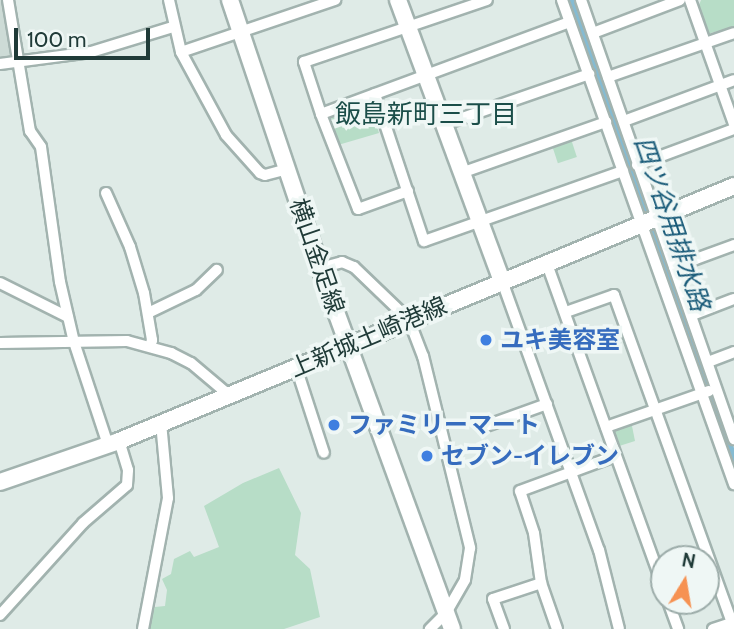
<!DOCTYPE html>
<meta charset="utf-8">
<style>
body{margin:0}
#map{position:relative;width:734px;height:629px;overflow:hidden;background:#dfebe7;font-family:Cabin,"Noto Sans JP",sans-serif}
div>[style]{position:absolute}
.built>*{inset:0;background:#cddbd6}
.green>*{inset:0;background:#b7ddc7;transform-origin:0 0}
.water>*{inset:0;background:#85bbd2}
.roads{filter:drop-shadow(2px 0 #a2b3af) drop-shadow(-2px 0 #a2b3af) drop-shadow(0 2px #a2b3af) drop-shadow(0 -2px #a2b3af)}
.street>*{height:10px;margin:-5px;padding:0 5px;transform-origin:5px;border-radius:5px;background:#fff}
.secondary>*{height:16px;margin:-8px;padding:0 8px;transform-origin:8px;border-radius:8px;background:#fff}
.dots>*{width:19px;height:19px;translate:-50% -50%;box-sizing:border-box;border:4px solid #eff7f5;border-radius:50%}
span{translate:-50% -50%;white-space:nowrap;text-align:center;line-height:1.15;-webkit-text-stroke:7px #eff7f5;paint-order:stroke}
.street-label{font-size:24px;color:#203b38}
.shop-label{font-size:24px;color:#366cbe;font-weight:700}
.left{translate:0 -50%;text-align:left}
.neighbourhood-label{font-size:26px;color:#1b4e49}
.water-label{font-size:26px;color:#185a78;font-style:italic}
.north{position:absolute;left:650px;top:545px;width:70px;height:70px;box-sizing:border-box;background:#eff7f5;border:2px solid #9caca9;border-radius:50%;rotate:11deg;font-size:19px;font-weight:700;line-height:28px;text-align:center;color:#203b38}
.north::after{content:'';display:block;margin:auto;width:24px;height:32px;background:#f69252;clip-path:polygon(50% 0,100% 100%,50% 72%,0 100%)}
.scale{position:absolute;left:14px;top:28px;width:136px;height:32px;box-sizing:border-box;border:4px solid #203b38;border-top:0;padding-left:9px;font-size:21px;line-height:24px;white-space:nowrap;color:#203b38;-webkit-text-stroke:5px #eff7f5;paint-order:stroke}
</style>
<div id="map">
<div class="built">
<div style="clip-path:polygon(0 0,5px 0,15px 59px,0 60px)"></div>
</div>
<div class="green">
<div style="clip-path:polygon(701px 0,734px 0,734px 27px,707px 34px,699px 5px)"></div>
<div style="clip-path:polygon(364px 105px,371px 108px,379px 133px,338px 145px,331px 119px,334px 114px)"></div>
<div style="left:571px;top:139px;width:19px;height:20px;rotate:72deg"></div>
<div style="clip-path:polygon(631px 421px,635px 441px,616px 447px,611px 431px)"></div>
<div style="clip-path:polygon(279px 468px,301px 513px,295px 555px,310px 569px,320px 617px,284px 629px,148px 629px,155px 607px,165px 606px,167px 590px,162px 579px,171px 574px,174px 559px,190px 551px,194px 557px,219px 547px,204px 506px,243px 483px)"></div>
</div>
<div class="water">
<div style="clip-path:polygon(569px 0,577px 0,734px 448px,734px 467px)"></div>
</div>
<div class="roads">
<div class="street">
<div style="left:8px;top:0;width:133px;rotate:80.5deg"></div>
<div style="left:30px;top:131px;width:19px;rotate:55deg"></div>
<div style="left:41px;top:147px;width:136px;rotate:82deg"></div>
<div style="left:60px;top:282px;width:62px;rotate:76.9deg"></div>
<div style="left:74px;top:342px;width:108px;rotate:71.7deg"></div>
<div style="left:169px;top:0;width:53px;rotate:77deg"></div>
<div style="left:181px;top:52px;width:94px;rotate:61.5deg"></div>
<div style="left:226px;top:135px;width:51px;rotate:48.2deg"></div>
<div style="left:260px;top:173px;width:5px;rotate:22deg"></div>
<div style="left:265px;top:175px;width:23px;rotate:-15deg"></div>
<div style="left:562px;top:0;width:514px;rotate:70.44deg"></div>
<div style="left:581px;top:0;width:465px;rotate:70.8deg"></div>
<div style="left:690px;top:0;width:132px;rotate:70.5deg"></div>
<div style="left:593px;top:33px;width:93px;rotate:-20.8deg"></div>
<div style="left:181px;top:52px;width:163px;rotate:-18.7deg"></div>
<div style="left:0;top:64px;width:92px;rotate:-7.5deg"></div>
<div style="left:91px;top:52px;width:86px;rotate:-17deg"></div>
<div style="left:608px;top:77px;width:133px;rotate:-19.2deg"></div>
<div style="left:375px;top:94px;width:155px;rotate:71.6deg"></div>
<div style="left:424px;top:241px;width:211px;rotate:-19.4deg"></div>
<div style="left:321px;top:114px;width:265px;rotate:-20.3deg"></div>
<div style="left:624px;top:121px;width:117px;rotate:-20.4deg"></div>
<div style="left:442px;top:125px;width:156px;rotate:-19.1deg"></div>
<div style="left:637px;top:165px;width:103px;rotate:-20.4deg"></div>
<div style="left:461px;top:173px;width:154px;rotate:-19.4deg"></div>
<div style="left:408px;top:191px;width:53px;rotate:160.2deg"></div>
<div style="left:358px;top:209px;width:102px;rotate:-111.3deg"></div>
<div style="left:321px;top:114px;width:55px;rotate:-108.1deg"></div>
<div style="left:304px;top:62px;width:193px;rotate:-18.7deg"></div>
<div style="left:106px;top:193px;width:59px;rotate:66deg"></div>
<div style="left:130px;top:247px;width:48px;rotate:73.1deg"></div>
<div style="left:144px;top:293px;width:48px;rotate:80.3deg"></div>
<div style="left:152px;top:340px;width:7px;rotate:106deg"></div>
<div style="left:547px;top:264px;width:345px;rotate:70.2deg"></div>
<div style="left:674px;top:267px;width:64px;rotate:-20.1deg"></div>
<div style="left:320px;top:268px;width:23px;rotate:-15deg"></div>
<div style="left:342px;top:262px;width:13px;rotate:23deg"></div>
<div style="left:354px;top:267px;width:76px;rotate:43.9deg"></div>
<div style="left:409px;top:320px;width:39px;rotate:69deg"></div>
<div style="left:423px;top:356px;width:198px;rotate:76.2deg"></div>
<div style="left:470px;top:548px;width:32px;rotate:99deg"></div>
<div style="left:465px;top:580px;width:38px;rotate:120deg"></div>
<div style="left:446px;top:613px;width:23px;rotate:135deg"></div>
<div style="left:502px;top:281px;width:286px;rotate:70.2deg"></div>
<div style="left:599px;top:550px;width:81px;rotate:75.8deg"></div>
<div style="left:0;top:283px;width:76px;rotate:26.6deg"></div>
<div style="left:566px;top:312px;width:51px;rotate:-19.5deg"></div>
<div style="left:614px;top:295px;width:355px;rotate:70.2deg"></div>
<div style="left:148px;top:313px;width:53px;rotate:-25.6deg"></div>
<div style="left:196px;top:290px;width:29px;rotate:-44deg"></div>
<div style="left:692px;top:315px;width:45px;rotate:-20.9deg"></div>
<div style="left:0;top:343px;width:127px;rotate:-0.9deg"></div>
<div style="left:127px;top:341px;width:46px;rotate:15.3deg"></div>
<div style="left:171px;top:353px;width:22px;rotate:27deg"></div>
<div style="left:191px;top:363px;width:50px;rotate:40.1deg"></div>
<div style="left:708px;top:362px;width:28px;rotate:-21deg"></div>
<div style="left:296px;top:367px;width:90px;rotate:72deg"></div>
<div style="left:483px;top:427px;width:68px;rotate:-19.8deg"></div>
<div style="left:606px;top:427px;width:109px;rotate:-19.3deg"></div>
<div style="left:668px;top:601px;width:30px;rotate:70deg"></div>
<div style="left:0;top:615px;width:124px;rotate:-47.9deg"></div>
<div style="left:83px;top:523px;width:58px;rotate:-40.8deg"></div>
<div style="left:127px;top:485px;width:15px;rotate:-86deg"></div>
<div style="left:128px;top:470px;width:30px;rotate:-107deg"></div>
<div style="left:143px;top:629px;width:133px;rotate:-79.2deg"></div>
<div style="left:168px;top:498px;width:76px;rotate:-95.3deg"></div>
<div style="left:504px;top:629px;width:32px;rotate:-110deg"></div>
<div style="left:493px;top:599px;width:51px;rotate:-18.4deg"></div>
<div style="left:557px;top:629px;width:49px;rotate:-109.2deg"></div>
<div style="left:541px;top:583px;width:50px;rotate:-98deg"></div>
<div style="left:534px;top:533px;width:44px;rotate:-108.4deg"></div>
<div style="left:520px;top:491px;width:101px;rotate:-20.2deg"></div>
<div style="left:713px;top:629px;width:22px;rotate:-18deg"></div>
</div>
<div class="secondary">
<div style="left:230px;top:0;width:283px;rotate:71.4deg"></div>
<div style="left:320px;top:268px;width:384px;rotate:69.9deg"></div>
<div style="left:398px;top:0;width:300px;rotate:69.7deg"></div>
<div style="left:0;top:482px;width:126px;rotate:-19deg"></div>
<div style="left:119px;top:441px;width:666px;rotate:-22.52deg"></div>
</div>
</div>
<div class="dots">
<div style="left:486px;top:340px;background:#3f7fe0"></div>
<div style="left:334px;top:425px;background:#3f7fe0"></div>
<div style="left:427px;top:456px;background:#3f7fe0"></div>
</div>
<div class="street-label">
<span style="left:317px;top:256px;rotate:71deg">横山金足線</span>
<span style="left:368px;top:337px;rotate:-23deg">上新城土崎港線</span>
</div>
<div class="shop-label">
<span class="left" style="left:500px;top:340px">ユキ美容室</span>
<span class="left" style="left:348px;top:425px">ファミリーマート</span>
<span class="left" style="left:441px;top:456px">セブン-イレブン</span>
</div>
<div class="neighbourhood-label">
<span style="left:426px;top:115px">飯島新町三丁目</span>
</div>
<div class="water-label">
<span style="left:671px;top:224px;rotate:71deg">四ツ谷用排水路</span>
</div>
<div class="north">N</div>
<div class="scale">100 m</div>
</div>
